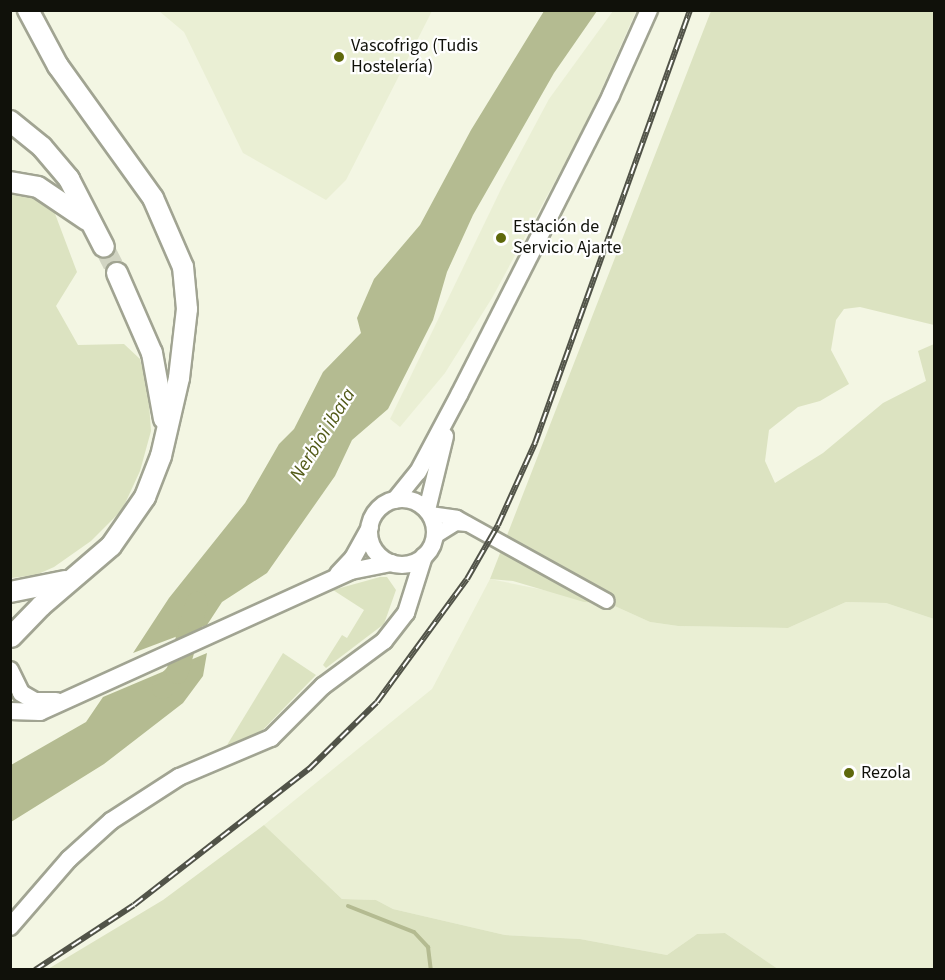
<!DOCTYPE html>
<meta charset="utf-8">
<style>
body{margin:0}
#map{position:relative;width:945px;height:980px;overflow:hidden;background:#f3f6e3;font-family:"Source Sans 3",sans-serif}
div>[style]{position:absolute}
.built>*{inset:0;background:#eaefd4}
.green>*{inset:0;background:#dce3c1}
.water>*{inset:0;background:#b4bb91}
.stream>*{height:4px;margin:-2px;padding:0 2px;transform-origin:2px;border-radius:2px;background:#b4bb91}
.river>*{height:22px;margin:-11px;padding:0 11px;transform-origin:11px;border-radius:11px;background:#b4bb91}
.highway-tunnel>*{height:20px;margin-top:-10px;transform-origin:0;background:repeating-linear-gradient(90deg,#d1d4c2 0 20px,transparent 0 30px)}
.roads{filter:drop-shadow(2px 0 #a1a492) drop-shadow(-2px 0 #a1a492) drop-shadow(0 2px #a1a492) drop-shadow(0 -2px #a1a492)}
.minor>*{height:14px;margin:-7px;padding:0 7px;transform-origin:7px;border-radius:7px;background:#fff}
.major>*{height:16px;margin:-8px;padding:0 8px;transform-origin:8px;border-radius:8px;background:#fff}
.major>.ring{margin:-8px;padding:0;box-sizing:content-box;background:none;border:16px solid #fff;border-radius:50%}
.highway>*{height:20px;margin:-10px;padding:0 10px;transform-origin:10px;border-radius:10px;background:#fff}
.rail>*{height:6px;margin-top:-3px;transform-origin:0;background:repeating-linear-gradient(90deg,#fff 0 11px,#515348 0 22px);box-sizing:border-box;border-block:2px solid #515348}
.dots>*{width:16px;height:16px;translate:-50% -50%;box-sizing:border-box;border:3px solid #fff;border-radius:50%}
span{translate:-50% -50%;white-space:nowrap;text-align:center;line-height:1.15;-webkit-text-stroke:4.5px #fff;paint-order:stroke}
.poi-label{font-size:18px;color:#10110a}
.left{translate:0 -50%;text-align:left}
.water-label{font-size:20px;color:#535b19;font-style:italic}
.frame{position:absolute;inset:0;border:12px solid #10110a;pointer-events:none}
</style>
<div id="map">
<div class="built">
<div style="clip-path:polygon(159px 11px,432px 11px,346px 180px,326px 200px,243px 153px,184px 32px)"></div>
<div style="clip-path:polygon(613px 11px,636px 11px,588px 120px,492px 298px,445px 373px,400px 427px,390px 419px,502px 187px,549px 99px)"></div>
<div style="clip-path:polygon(490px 579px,608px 603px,650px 622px,678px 626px,788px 628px,846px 602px,886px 603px,934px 619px,934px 969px,778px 969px,725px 933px,697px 934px,667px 955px,580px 939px,505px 935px,393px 909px,376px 900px,342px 899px,264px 825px,432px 689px)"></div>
</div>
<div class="green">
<div style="clip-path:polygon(711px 11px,934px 11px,934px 325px,860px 307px,844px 309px,836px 320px,831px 350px,849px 384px,820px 401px,798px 407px,769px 430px,765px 461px,775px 483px,823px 453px,883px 403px,926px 381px,918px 351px,934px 344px,934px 619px,886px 603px,846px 602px,788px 628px,678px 626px,650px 622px,608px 603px,584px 602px,513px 581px,490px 579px)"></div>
<div style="clip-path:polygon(11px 190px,35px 198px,54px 211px,77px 272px,56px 306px,78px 345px,124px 344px,140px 359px,148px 389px,151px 431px,140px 471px,122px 510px,91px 541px,54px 567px,36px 575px,11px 578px)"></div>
<div style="clip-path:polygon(380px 577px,387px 577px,396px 590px,384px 624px,326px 668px,323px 665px,342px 635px,347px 638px,364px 610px,333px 590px)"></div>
<div style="clip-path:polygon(283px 653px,316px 675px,252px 741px,224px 750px)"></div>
<div style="clip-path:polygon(264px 825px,342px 899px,376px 900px,393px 909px,505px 935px,580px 939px,667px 955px,697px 934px,725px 933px,778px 969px,48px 969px,163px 900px)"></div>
</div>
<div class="water">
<div style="clip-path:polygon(544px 11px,597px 11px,554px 73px,473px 215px,447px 272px,433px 320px,388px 409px,352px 440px,335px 476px,267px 573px,222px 602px,207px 625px,133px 653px,169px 598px,245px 503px,279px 444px,294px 429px,323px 372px,361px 333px,357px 318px,374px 279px,420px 225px,471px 130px)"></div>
<div style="clip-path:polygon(207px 653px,203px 676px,183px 703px,104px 764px,11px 822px,11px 765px,86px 722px,103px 697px)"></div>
</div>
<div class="stream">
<div style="left:348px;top:906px;width:71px;rotate:21.5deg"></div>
<div style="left:414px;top:932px;width:21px;rotate:47deg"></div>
<div style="left:428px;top:947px;width:23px;rotate:83deg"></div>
</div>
<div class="river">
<div style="left:163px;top:688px;width:21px;rotate:-47deg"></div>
<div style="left:177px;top:673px;width:73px;rotate:-74.1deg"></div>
</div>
<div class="highway-tunnel">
<div style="left:104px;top:247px;width:29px;rotate:63deg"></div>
</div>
<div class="roads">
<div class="minor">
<div style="left:430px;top:514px;width:27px;rotate:8deg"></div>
<div style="left:457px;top:518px;width:171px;rotate:29deg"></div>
<div style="left:435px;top:536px;width:25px;rotate:-32deg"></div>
<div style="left:456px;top:523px;width:11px;rotate:5deg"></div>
</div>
<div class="major">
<div class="ring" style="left:369px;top:499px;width:50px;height:50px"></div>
<div style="left:395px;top:500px;width:36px;rotate:-51deg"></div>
<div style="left:418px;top:472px;width:89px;rotate:-62deg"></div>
<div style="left:460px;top:393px;width:334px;rotate:-63.1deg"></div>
<div style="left:611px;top:95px;width:93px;rotate:-65.9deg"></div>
<div style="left:427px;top:510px;width:76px;rotate:-76.3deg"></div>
<div style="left:338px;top:574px;width:22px;rotate:-47deg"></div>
<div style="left:353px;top:558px;width:35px;rotate:-61deg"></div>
<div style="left:10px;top:670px;width:25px;rotate:64deg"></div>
<div style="left:21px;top:693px;width:16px;rotate:30deg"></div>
<div style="left:35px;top:701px;width:21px"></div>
<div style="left:10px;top:711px;width:30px;rotate:2deg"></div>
<div style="left:40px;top:712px;width:341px;rotate:-24.4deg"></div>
<div style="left:351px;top:571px;width:41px;rotate:-11.3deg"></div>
<div style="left:10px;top:927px;width:90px;rotate:-49.1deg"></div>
<div style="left:69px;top:859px;width:57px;rotate:-42.1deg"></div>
<div style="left:111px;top:821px;width:81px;rotate:-32.9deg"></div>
<div style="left:179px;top:777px;width:100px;rotate:-23deg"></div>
<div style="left:271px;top:738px;width:74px;rotate:-45deg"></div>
<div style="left:323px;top:686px;width:76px;rotate:-36.4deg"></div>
<div style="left:384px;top:641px;width:36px;rotate:-52deg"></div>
<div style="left:406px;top:613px;width:60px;rotate:-72.5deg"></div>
</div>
<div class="highway">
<div style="left:10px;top:121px;width:41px;rotate:39.1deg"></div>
<div style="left:42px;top:147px;width:42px;rotate:49.8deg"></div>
<div style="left:69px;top:179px;width:76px;rotate:62.8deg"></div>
<div style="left:10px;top:182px;width:28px;rotate:10deg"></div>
<div style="left:38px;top:187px;width:59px;rotate:34deg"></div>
<div style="left:117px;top:273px;width:87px;rotate:66.4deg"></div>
<div style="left:152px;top:353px;width:67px;rotate:79.7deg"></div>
<div style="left:10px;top:592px;width:56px;rotate:-11.3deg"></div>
<div style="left:11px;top:637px;width:43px;rotate:-45.9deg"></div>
<div style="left:41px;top:606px;width:92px;rotate:-40.6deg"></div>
<div style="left:111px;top:546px;width:60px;rotate:-55.2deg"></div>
<div style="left:145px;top:497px;width:44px;rotate:-68.7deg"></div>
<div style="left:161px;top:456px;width:80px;rotate:-77deg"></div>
<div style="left:179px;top:378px;width:69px;rotate:-83.4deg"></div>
<div style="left:187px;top:309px;width:42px;rotate:-95.4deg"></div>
<div style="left:183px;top:267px;width:75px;rotate:-113.5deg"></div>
<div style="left:153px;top:198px;width:163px;rotate:-125.7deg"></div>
<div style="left:58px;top:66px;width:64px;rotate:-118.2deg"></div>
</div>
</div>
<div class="rail">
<div style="left:35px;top:970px;width:118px;rotate:-33.3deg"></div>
<div style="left:134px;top:905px;width:222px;rotate:-37.9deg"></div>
<div style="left:309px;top:769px;width:95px;rotate:-44.6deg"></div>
<div style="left:377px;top:702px;width:152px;rotate:-53.8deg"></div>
<div style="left:467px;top:579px;width:62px;rotate:-60.1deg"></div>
<div style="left:498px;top:525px;width:90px;rotate:-65.7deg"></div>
<div style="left:535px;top:443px;width:460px;rotate:-70.3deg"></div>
</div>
<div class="dots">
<div style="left:339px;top:57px;background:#5e680b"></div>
<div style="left:501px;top:238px;background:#5e680b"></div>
<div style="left:849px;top:773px;background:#5e680b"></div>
</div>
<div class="poi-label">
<span class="left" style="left:351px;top:57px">Vascofrigo (Tudis<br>Hostelería)</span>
<span class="left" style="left:513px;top:238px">Estación de<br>Servicio Ajarte</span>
<span class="left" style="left:861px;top:773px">Rezola</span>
</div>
<div class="water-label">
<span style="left:323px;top:435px;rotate:-58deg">Nerbioi ibaia</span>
</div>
<div class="frame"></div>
</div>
